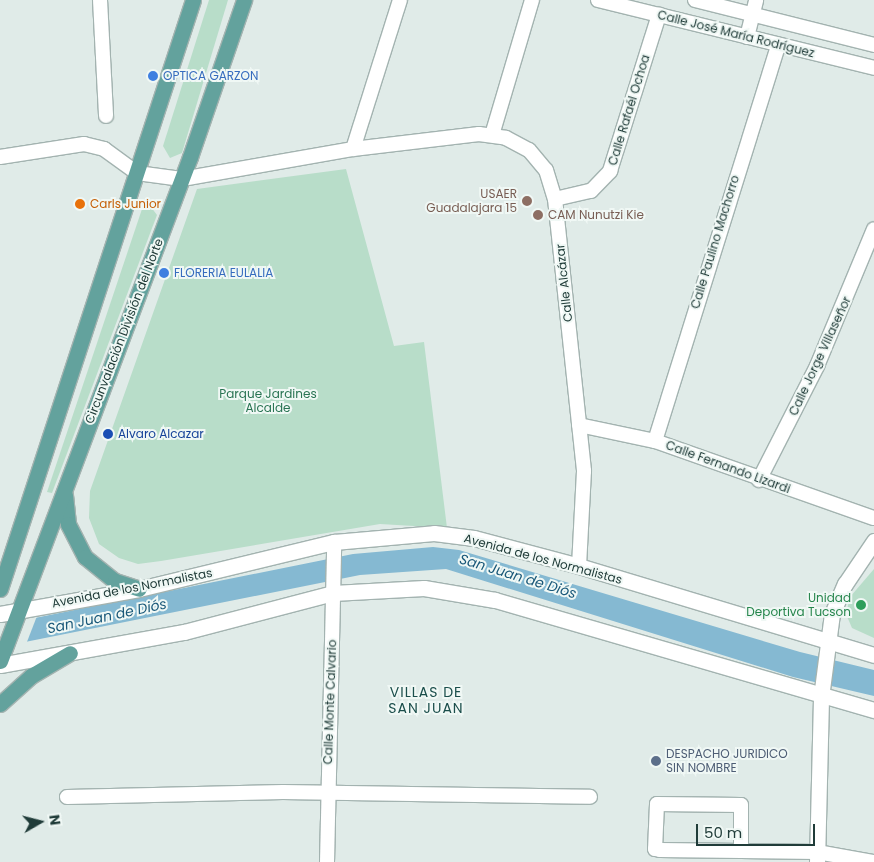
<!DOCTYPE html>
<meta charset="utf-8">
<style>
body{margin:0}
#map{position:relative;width:874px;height:862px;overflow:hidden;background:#e0ebe8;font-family:Poppins,sans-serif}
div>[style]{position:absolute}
.green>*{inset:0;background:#b8ddc9}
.water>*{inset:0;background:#85b9d2}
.pier>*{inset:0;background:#e0ebe8}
.roads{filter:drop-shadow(1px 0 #a3b3b0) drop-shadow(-1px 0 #a3b3b0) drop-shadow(0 1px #a3b3b0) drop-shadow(0 -1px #a3b3b0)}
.street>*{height:14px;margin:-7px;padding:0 7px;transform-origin:7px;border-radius:7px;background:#fff}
.secondary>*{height:15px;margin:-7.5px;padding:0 7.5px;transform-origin:7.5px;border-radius:7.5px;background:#fff}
.primary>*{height:15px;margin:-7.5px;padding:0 7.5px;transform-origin:7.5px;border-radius:7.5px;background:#63a29d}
.dots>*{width:14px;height:14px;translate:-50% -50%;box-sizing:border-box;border:2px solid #f0f8f5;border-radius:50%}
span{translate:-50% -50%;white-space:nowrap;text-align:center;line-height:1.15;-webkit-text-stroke:4px #f0f8f5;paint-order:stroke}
.street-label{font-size:12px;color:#203c39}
.shop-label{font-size:12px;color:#366cbe}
.left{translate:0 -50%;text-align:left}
.education-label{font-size:12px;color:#785e54}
.right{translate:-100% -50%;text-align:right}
.food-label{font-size:12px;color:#c56008}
.park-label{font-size:12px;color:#297453}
.transit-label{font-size:12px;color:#164399}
.leisure-label{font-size:12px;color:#27864d}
.service-label{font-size:12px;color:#4e5e75}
.water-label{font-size:14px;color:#195879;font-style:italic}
.neighbourhood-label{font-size:14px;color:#1b4e4b;letter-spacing:1px}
.north{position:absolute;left:15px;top:797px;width:50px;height:50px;-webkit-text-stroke:4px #f0f8f5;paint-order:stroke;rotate:82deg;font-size:14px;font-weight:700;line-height:20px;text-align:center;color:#203c39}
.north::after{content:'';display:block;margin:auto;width:18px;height:22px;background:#203c39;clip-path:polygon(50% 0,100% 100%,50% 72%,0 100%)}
.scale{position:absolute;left:696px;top:824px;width:119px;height:22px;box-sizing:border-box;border:2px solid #203c39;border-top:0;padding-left:6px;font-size:15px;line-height:18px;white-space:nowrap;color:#203c39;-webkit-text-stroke:4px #f0f8f5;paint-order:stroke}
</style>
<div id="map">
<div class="green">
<div style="clip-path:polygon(209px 0,228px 0,182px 153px,170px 158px,163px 146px)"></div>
<div style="clip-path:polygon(346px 169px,394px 346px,424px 342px,447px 528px,380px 524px,161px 561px,138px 564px,119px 558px,99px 544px,89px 518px,90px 491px,197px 189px)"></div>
<div style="clip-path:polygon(151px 207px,157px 215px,52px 493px,47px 492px,142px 209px)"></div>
<div style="clip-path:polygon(874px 569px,874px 638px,852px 628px,846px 614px,850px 597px)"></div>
</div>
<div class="water">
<div style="clip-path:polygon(433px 547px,459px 550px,800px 652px,874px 670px,874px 696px,793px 677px,446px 569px,360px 575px,0 647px,0 625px,353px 554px)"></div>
</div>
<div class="pier">
<div style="clip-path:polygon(37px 616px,25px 647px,0 650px,0 622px)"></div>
</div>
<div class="roads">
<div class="street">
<div style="left:100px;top:0;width:116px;rotate:87deg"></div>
<div style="left:598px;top:0;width:284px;rotate:13.8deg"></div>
<div style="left:695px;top:0;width:185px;rotate:14.1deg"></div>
<div style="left:747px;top:37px;width:38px;rotate:-76deg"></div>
<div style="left:492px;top:135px;width:141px;rotate:-73.5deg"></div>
<div style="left:353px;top:149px;width:156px;rotate:-72.5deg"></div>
<div style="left:0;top:157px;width:85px;rotate:-8.8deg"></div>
<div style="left:84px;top:144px;width:21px;rotate:14deg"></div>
<div style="left:104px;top:149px;width:41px;rotate:36deg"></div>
<div style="left:137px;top:173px;width:45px;rotate:7.6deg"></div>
<div style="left:182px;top:179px;width:174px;rotate:-10deg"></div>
<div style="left:353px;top:149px;width:127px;rotate:-6.8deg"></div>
<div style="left:479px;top:134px;width:27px;rotate:8deg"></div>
<div style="left:506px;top:138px;width:26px;rotate:28deg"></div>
<div style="left:529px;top:150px;width:26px;rotate:50deg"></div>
<div style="left:546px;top:170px;width:30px;rotate:73deg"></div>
<div style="left:555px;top:199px;width:274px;rotate:83.9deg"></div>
<div style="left:584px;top:471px;width:95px;rotate:93deg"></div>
<div style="left:555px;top:199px;width:37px;rotate:-13deg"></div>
<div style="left:591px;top:191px;width:28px;rotate:-46deg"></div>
<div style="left:610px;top:171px;width:164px;rotate:-72.6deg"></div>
<div style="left:579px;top:425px;width:78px;rotate:11.9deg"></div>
<div style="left:655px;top:441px;width:232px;rotate:19.4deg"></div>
<div style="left:655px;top:441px;width:415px;rotate:-72.7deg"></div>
<div style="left:759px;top:480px;width:128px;rotate:-63deg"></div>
<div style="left:817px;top:366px;width:148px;rotate:-67.4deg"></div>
<div style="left:67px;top:797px;width:216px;rotate:-1.3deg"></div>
<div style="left:283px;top:792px;width:307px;rotate:0.9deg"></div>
<div style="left:741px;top:851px;width:46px;rotate:-90deg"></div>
<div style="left:741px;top:805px;width:84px;rotate:-179.3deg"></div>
<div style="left:657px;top:804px;width:45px;rotate:92.5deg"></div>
<div style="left:655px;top:849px;width:5px;rotate:11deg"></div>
<div style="left:660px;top:850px;width:81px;rotate:0.7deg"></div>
<div style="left:741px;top:851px;width:76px;rotate:0.8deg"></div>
<div style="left:817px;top:852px;width:58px;rotate:10deg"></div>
<div style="left:327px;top:862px;width:320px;rotate:-88.7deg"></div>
</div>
<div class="secondary">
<div style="left:0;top:614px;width:141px;rotate:-10.2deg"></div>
<div style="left:139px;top:589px;width:201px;rotate:-13.6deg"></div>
<div style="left:334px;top:542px;width:100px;rotate:-5.1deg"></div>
<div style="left:434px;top:533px;width:40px;rotate:7.1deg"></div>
<div style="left:474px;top:538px;width:109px;rotate:14.9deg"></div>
<div style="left:579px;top:566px;width:308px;rotate:16.8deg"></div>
<div style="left:0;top:665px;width:187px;rotate:-10.2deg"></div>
<div style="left:184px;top:632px;width:154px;rotate:-14.7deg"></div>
<div style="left:333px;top:593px;width:91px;rotate:-3.1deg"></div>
<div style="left:424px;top:588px;width:72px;rotate:9.6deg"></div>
<div style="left:495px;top:600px;width:395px;rotate:16.2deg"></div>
<div style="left:817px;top:862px;width:165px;rotate:-88.6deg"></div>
<div style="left:821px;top:697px;width:84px;rotate:-82.5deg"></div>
<div style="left:832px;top:614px;width:33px;rotate:-67deg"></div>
<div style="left:845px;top:584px;width:52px;rotate:-56deg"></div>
</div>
<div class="primary">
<div style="left:65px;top:495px;width:29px;rotate:84deg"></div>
<div style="left:68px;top:524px;width:37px;rotate:63deg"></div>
<div style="left:85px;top:557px;width:38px;rotate:39deg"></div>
<div style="left:115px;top:581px;width:25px;rotate:18deg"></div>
<div style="left:0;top:589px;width:620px;rotate:-71.86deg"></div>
<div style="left:0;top:661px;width:539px;rotate:-69.34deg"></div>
<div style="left:190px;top:157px;width:166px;rotate:-71deg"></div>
<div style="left:0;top:704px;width:42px;rotate:-42.1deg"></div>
<div style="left:31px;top:676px;width:45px;rotate:-30.5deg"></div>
</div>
</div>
<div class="dots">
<div style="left:153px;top:76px;background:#3f7fe0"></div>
<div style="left:527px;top:201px;background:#8d6e63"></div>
<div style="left:80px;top:204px;background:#e8710a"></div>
<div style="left:538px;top:215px;background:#8d6e63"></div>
<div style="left:164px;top:273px;background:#3f7fe0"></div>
<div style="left:108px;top:434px;background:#1a4fb4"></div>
<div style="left:861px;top:605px;background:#2e9e5b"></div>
<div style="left:656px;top:761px;background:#5c6f8a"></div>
</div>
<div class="street-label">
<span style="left:736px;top:34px;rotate:14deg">Calle José María Rodríguez</span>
<span style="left:629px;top:110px;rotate:-73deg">Calle Rafaél Ochoa</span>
<span style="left:715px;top:242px;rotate:-73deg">Calle Paulino Machorro</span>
<span style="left:564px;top:283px;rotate:-96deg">Calle Alcázar</span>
<span style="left:124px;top:331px;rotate:-69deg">Circunvalación División del Norte</span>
<span style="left:820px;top:356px;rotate:-65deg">Calle Jorge Villaseñor</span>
<span style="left:728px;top:467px;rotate:20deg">Calle Fernando Lizardi</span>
<span style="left:543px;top:559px;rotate:15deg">Avenida de los Normalistas</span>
<span style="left:132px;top:588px;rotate:-11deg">Avenida de los Normalistas</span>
<span style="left:330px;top:702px;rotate:-88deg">Calle Monte Calvario</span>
</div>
<div class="shop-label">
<span class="left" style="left:163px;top:76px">OPTICA GARZON</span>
<span class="left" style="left:174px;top:273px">FLORERIA EULALIA</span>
</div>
<div class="education-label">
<span class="right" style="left:517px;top:201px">USAER<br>Guadalajara 15</span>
<span class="left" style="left:548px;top:215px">CAM Nunutzi Kie</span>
</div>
<div class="food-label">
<span class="left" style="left:90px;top:204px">Carls Junior</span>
</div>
<div class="park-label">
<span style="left:268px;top:401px">Parque Jardines<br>Alcalde</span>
</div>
<div class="transit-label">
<span class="left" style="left:118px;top:434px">Alvaro Alcazar</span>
</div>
<div class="leisure-label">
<span class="right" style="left:851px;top:605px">Unidad<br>Deportiva Tucson</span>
</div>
<div class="service-label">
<span class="left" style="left:666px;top:761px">DESPACHO JURIDICO<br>SIN NOMBRE</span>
</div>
<div class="water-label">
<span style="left:518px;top:576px;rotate:17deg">San Juan de Diós</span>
<span style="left:107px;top:616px;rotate:-12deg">San Juan de Diós</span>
</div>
<div class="neighbourhood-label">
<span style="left:426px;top:700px">VILLAS DE<br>SAN JUAN</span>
</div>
<div class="north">N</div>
<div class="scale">50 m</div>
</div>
